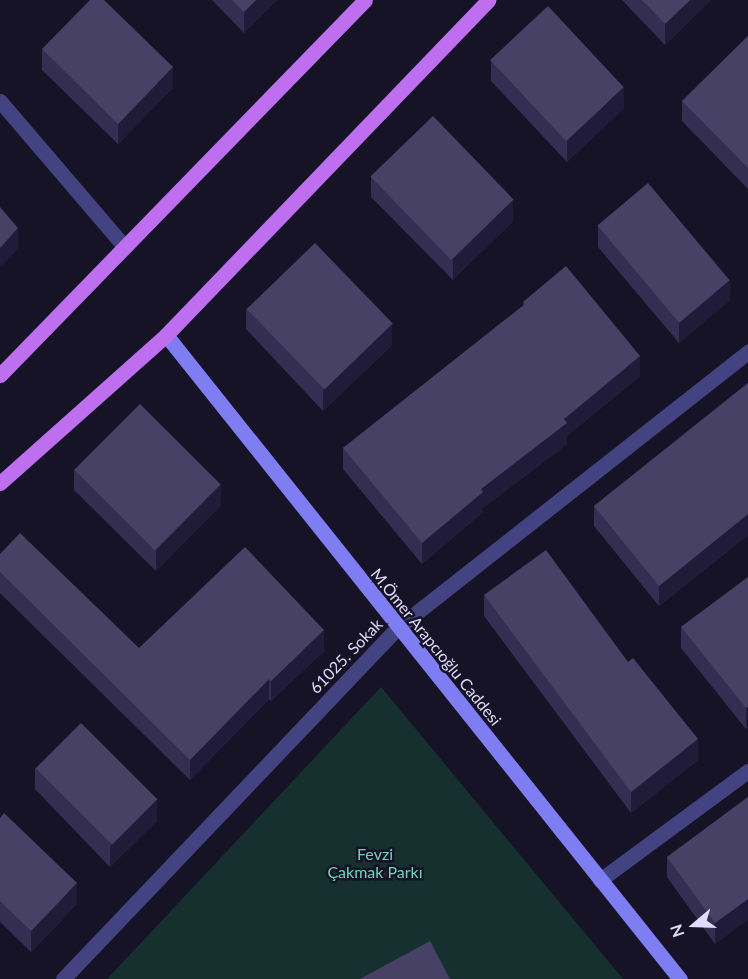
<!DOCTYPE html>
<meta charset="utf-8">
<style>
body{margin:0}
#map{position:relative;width:748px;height:979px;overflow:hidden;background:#161327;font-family:Lato,sans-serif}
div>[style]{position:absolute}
.green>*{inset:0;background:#16302f}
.street>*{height:15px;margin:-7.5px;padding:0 7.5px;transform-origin:7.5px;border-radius:7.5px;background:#444381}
.secondary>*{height:15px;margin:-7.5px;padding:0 7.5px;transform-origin:7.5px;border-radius:7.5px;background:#7f7df2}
.primary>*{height:15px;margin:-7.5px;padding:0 7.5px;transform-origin:7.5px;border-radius:7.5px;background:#be6ff0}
.wall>*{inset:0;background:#352e53}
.shaded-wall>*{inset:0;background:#211b3a;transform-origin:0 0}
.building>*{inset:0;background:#474165;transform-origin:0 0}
span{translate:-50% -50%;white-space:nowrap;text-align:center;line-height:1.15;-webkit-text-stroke:5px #161327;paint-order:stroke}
.street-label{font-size:16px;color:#dfdcfb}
.park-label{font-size:16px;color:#6fd5ba}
.north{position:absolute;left:664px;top:895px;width:60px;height:60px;-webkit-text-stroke:4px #161327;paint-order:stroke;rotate:251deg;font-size:16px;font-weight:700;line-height:24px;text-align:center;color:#dfdcfb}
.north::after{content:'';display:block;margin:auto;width:21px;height:27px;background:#dfdcfb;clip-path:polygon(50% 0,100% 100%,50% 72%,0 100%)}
</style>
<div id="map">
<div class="green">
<div style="clip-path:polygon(381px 687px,623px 979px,107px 979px)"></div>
</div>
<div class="street">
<div style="left:0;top:101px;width:189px;rotate:49.5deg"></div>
<div style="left:600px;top:880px;width:184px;rotate:-36.4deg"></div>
<div style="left:63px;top:979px;width:485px;rotate:-46.4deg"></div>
<div style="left:397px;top:628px;width:447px;rotate:-38.2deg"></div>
</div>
<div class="secondary">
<div style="left:166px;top:335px;width:824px;rotate:51.41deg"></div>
</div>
<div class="primary">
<div style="left:0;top:375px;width:523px;rotate:-45.77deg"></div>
<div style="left:0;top:483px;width:222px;rotate:-41.7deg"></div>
<div style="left:166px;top:335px;width:465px;rotate:-46.1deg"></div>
</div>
<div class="wall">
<div style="clip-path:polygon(212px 0,277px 0,244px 33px)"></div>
<div style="clip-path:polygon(622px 0,711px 0,665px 45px)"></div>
<div style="clip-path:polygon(748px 36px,748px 189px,682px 121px,682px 101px)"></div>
<div style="clip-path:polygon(42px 49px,173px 88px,118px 144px,42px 70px)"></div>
<div style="clip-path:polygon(491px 60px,624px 108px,567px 162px,491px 81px)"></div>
<div style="clip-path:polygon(371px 177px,513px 221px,453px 280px,371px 197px)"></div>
<div style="clip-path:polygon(598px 226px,730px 300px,679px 343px,598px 247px)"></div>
<div style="clip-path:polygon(523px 302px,640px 376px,567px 436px,567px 444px,483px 508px,483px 512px,422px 564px,343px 469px,343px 448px,523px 306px)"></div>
<div style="clip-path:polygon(246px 309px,392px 345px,323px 411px,246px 329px)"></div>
<div style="clip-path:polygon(748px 383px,748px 535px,659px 606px,594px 526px,594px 506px)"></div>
<div style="clip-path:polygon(74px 469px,221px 505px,156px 571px,74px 490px)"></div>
<div style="clip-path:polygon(0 554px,139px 648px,324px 651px,271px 701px,269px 699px,190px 780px,0 593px)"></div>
<div style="clip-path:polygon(748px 577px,748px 727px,746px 729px,681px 648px,681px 627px)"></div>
<div style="clip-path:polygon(484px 595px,698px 760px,631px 813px,484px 616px)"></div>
<div style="clip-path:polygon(35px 768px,157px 821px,110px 867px,35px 789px)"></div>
<div style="clip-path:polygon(748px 797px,748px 919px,715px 944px,667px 877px,667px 857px)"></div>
<div style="clip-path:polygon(0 818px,77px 904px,31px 952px,0 922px)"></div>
</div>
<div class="shaded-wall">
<div style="clip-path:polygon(256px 0,277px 0,244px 33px,244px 12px)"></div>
<div style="clip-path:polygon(690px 0,711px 0,665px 45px,665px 24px)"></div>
<div style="clip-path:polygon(173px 67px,173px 88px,118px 144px,118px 124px)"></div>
<div style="clip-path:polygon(624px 87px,624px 108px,567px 162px,567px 141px)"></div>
<div style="clip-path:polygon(513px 200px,513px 221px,453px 280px,453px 259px)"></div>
<div style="clip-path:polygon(18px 228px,18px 249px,0 268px,0 248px)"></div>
<div style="clip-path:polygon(730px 280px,730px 300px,679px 343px,679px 323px)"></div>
<div style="clip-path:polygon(392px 324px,392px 345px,323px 411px,323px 390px)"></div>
<div style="clip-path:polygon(640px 356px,640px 376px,567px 436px,567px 444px,483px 508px,483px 512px,422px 564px,422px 543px,481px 489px,564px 419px)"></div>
<div style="clip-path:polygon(221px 484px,221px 505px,156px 571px,156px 550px)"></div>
<div style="clip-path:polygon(748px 514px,748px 535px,659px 606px,659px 586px)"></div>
<div style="clip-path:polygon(324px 630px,324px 651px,271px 701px,271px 681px)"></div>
<div style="clip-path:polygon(269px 679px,269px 699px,190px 780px,190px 760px)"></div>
<div style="left:748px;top:707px;width:20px;height:2px;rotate:90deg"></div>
<div style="clip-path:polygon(698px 739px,698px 760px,631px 813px,631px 792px)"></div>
<div style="clip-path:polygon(157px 800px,157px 821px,110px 867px,110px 846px)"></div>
<div style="clip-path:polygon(77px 883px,77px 904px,31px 952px,31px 931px)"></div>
<div style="clip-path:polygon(748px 899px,748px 919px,715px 944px,715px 923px)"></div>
</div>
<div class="building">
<div style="clip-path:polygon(90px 0,104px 0,173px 67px,118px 124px,42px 49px)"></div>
<div style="clip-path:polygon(232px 0,256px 0,244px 12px)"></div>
<div style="clip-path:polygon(642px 0,690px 0,665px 24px)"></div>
<div style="left:548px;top:6px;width:111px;height:79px;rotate:47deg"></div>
<div style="clip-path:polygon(748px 36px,748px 168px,682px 101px)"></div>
<div style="left:433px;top:116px;width:116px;height:87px;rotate:46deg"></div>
<div style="left:648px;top:183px;width:127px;height:66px;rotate:50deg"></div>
<div style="clip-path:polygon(0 207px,18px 228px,0 248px)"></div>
<div style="left:315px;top:243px;width:112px;height:95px;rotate:46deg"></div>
<div style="clip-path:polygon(566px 266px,640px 356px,564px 419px,567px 423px,481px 489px,483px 492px,422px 543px,343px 448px,525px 304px,523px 302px)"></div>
<div style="clip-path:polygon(748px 383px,748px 514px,659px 586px,594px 506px)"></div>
<div style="left:140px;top:404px;width:114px;height:93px;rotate:45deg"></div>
<div style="clip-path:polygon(20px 533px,139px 648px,245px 547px,324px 630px,271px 681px,269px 679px,190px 760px,0 572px,0 554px)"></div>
<div style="clip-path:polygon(546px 550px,628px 662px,633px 658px,698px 739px,631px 792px,484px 595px)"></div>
<div style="clip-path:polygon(748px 577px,748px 707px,746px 708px,681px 627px)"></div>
<div style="left:81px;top:723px;width:108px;height:64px;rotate:45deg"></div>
<div style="clip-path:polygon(748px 797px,748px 899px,715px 923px,667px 857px)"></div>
<div style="clip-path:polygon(4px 813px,77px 883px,31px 931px,0 901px,0 818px)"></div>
<div style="clip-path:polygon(430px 941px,450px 979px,360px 979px)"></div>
</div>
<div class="street-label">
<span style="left:436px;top:647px;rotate:51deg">M.Ömer Arapcıoğlu Caddesi</span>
<span style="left:346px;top:656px;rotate:-46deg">61025. Sokak</span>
</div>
<div class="park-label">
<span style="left:375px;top:863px">Fevzi<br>Çakmak Parkı</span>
</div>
<div class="north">N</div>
</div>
